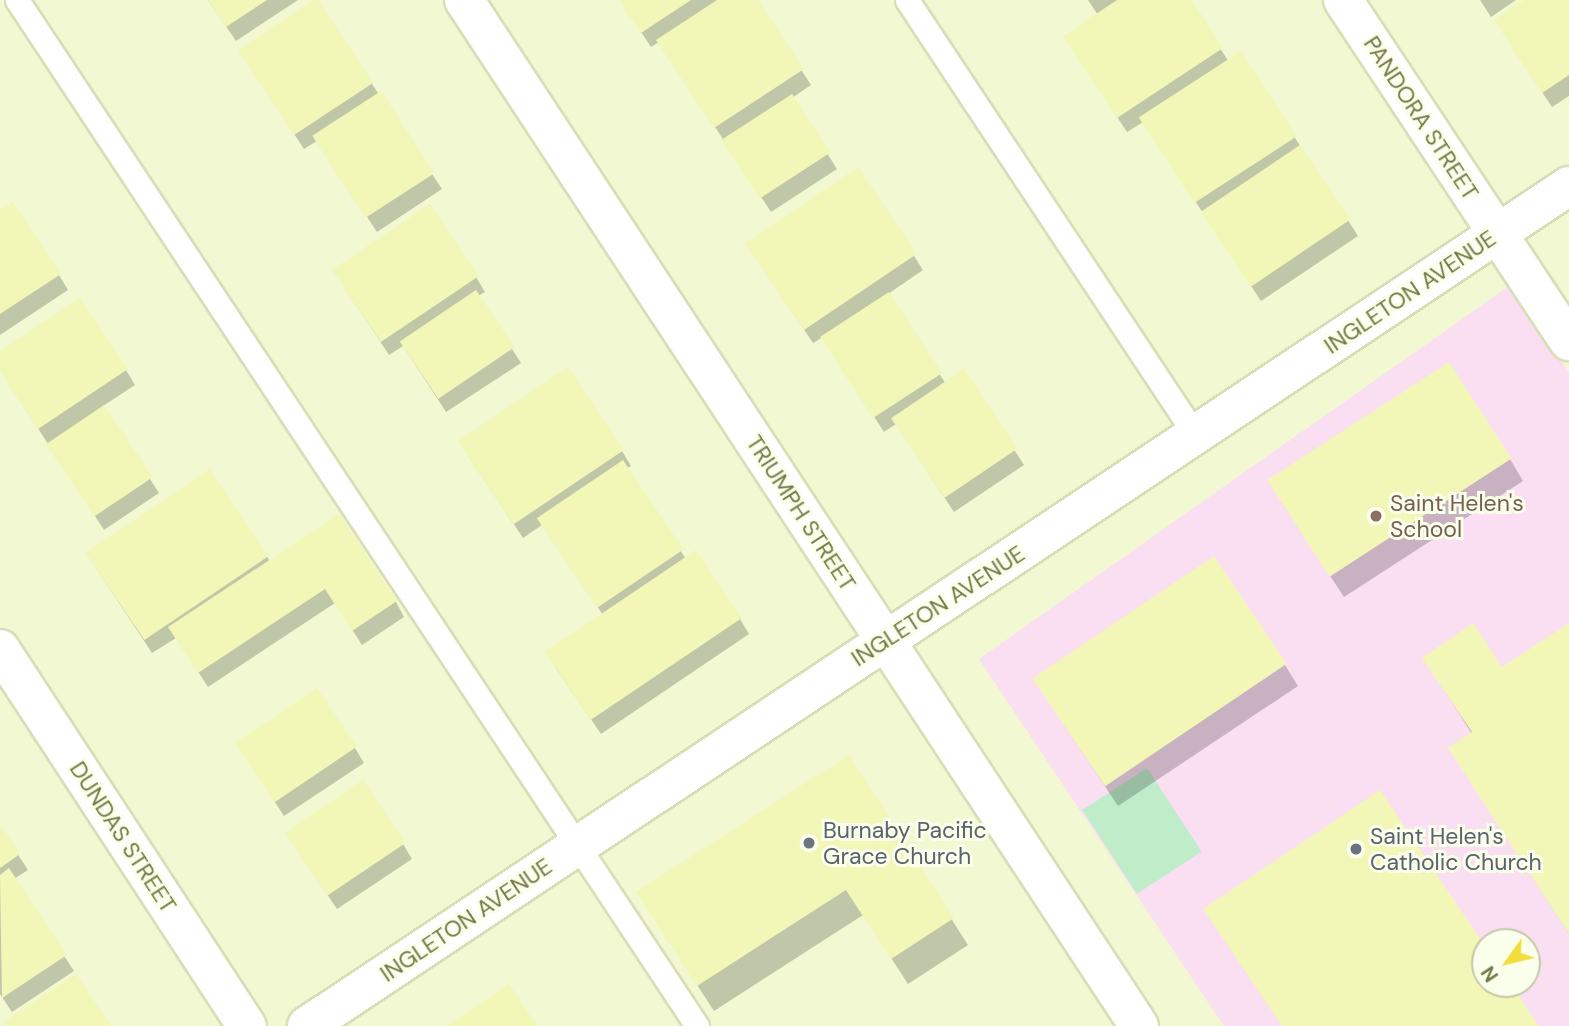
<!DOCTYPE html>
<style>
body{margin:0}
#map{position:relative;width:1569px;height:1026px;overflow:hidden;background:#f6fee1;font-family:"DM Sans",sans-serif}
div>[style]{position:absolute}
.residential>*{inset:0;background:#f1f8d2}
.education>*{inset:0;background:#fadef2}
.green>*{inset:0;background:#bfedca;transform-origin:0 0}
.shadow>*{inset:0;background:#0003}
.building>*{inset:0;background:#f2f6b7;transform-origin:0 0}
.roads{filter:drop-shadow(2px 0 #dadeb7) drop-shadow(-2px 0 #dadeb7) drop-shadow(0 2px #dadeb7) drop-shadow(0 -2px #dadeb7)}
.service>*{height:23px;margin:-11.5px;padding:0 11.5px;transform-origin:11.5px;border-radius:11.5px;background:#fff}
.minor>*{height:38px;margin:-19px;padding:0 19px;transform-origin:19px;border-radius:19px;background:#fff}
.dots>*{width:19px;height:19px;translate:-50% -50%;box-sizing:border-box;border:4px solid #f9ffea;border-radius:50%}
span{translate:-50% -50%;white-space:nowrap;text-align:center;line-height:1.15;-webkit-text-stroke:6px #f9ffea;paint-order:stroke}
.street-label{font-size:23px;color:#777846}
.education-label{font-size:23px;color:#785e54}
.left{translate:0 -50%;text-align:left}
.worship-label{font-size:23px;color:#5b616d}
.north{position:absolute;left:1471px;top:928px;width:70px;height:70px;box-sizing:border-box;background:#f9ffea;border:2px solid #c5c9a8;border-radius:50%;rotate:236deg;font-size:19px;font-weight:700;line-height:28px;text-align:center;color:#777846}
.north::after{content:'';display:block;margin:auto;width:24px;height:32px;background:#f3dd3c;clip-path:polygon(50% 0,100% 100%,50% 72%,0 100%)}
</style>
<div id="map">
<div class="residential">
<div style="clip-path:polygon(evenodd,0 0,1569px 0,1569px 1026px,0 1026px,0 0,1485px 942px,1527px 942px,1527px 984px,1485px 984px,1485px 942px)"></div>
</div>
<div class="education">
<div style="clip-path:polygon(evenodd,1512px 284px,1569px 373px,1569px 1026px,1224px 1026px,979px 659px,1512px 284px,1485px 942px,1527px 942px,1527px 984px,1485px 984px,1485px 942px)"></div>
</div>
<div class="green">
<div style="left:1147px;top:768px;width:100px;height:77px;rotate:57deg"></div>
</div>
<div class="shadow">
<div style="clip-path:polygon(208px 0,298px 0,236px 41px)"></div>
<div style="clip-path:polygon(316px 0,442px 189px,377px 232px,317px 141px,304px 149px,249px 66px)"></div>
<div style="clip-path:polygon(620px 0,756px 0,811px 85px,792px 98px,837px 169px,771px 212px,659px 42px,651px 47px)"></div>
<div style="clip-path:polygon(1088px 0,1189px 0,1229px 62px,1241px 54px,1358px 236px,1261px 301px,1143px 122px,1127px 132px,1074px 52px,1098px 15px)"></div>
<div style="clip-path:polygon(1480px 0,1516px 0,1491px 17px)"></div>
<div style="clip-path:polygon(1527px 0,1569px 0,1569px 96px,1552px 107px,1505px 36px)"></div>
<div style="clip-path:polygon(858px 169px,923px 270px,888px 294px,946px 384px,964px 372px,1024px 465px,954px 512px,896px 424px,884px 432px,823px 337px,813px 343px,756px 258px)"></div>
<div style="clip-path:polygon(0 212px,59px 275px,68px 290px,0 335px)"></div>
<div style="clip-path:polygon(476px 277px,485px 292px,478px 296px,521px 363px,446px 412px,403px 346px,389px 355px,343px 285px)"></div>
<div style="clip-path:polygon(0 353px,126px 370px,135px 385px,103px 406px,159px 493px,104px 530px,0 370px)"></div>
<div style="clip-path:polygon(622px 451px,631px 466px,626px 469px,686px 559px,740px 619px,749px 634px,601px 734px,556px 668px,603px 615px,542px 525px,523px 538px,468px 456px)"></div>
<div style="clip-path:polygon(1510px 459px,1523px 481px,1344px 597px,1282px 503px)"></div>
<div style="clip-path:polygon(267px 556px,270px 562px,396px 602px,404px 617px,362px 645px,335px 603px,208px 687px,176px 638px,152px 653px,96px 568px)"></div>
<div style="clip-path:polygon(1569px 625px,1569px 934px,1450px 748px,1472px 734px,1424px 658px,1502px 669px)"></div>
<div style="clip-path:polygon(1285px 665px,1298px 686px,1118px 806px,1047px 699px)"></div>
<div style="clip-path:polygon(237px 744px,355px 748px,364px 763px,284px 816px)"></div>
<div style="clip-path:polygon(848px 757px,968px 945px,908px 984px,863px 915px,714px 1011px,654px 919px)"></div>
<div style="clip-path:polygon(0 827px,28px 870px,14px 879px,74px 971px,12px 1012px,0 994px)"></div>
<div style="clip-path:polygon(403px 844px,412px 859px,337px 909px,296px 848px)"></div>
</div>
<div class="building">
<div style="clip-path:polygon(208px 0,267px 0,226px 27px)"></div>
<div style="clip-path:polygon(313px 0,318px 0,373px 83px,294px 135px,238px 50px)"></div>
<div style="clip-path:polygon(619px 0,691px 0,641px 33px)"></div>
<div style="clip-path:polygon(717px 0,758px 0,804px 69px,714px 128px,656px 40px)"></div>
<div style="clip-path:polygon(1117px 0,1192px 0,1223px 48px,1117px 118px,1063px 36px)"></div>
<div style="clip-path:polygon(1524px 0,1569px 0,1569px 75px,1542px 93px,1494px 20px)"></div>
<div style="left:1241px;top:51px;width:102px;height:122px;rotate:57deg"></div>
<div style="left:381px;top:91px;width:98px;height:82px;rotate:57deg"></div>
<div style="left:792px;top:94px;width:70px;height:84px;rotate:57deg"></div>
<div style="left:1300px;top:145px;width:90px;height:120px;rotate:56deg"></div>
<div style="left:858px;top:167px;width:105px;height:136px;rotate:56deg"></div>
<div style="clip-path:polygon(13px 202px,61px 274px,0 314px,0 210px)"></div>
<div style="left:430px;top:204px;width:87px;height:118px;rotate:56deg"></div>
<div style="left:476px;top:290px;width:69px;height:92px;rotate:56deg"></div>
<div style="left:889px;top:292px;width:97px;height:82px;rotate:57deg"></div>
<div style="clip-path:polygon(80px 298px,128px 369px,38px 429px,0 371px,0 351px)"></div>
<div style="left:1449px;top:362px;width:115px;height:217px;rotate:57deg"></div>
<div style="left:568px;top:367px;width:100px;height:133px;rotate:56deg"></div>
<div style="left:964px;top:369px;width:96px;height:88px;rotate:56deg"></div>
<div style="left:104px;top:405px;width:87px;height:70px;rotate:56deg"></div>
<div style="left:623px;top:460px;width:108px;height:104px;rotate:56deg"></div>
<div style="left:210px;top:469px;width:105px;height:150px;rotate:56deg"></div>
<div style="clip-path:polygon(339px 514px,397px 601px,352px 631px,325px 589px,198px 673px,168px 627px)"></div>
<div style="left:696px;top:550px;width:82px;height:182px;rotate:56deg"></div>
<div style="left:1214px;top:556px;width:130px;height:219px;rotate:56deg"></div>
<div style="clip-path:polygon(1473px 623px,1502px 667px,1569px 623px,1569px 934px,1448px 748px,1472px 732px,1422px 658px)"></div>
<div style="left:317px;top:688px;width:71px;height:99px;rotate:56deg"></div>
<div style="clip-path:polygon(849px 755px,954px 918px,891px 959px,846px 890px,697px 986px,636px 892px)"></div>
<div style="left:363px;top:780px;width:76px;height:94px;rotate:56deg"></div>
<div style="clip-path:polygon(1380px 790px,1485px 946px,1485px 984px,1511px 984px,1539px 1026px,1282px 1026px,1203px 909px)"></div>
<div style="clip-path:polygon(0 824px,20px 854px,0 868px)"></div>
<div style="clip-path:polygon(9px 868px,67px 955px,2px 998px,0 875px)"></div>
<div style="clip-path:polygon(76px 974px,111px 1026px,6px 1026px,4px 1022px)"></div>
<div style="clip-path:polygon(509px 984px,537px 1026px,447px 1026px)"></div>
</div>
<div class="roads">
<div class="service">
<div style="left:17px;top:0;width:1231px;rotate:56.46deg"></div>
<div style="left:907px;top:0;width:523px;rotate:56.46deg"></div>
</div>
<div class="minor">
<div style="left:464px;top:0;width:1228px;rotate:56.66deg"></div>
<div style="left:1343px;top:0;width:409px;rotate:56.5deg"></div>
<div style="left:0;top:649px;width:451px;rotate:56.8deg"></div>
<div style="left:307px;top:1026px;width:1516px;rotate:-33.65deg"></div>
</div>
</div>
<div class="dots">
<div style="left:1376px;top:516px;background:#8d6e63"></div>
<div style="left:809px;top:843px;background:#6b7280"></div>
<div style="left:1356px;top:849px;background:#6b7280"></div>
</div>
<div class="street-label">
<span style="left:1421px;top:118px;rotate:57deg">PANDORA STREET</span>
<span style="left:1410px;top:292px;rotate:-34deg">INGLETON AVENUE</span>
<span style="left:801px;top:513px;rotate:57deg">TRIUMPH STREET</span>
<span style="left:938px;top:606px;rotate:-33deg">INGLETON AVENUE</span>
<span style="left:123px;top:837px;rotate:57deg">DUNDAS STREET</span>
<span style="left:466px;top:920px;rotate:-34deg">INGLETON AVENUE</span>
</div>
<div class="education-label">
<span class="left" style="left:1390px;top:516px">Saint Helen's<br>School</span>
</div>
<div class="worship-label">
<span class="left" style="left:823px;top:843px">Burnaby Pacific<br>Grace Church</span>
<span class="left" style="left:1370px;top:849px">Saint Helen's<br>Catholic Church</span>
</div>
<div class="north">N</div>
</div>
